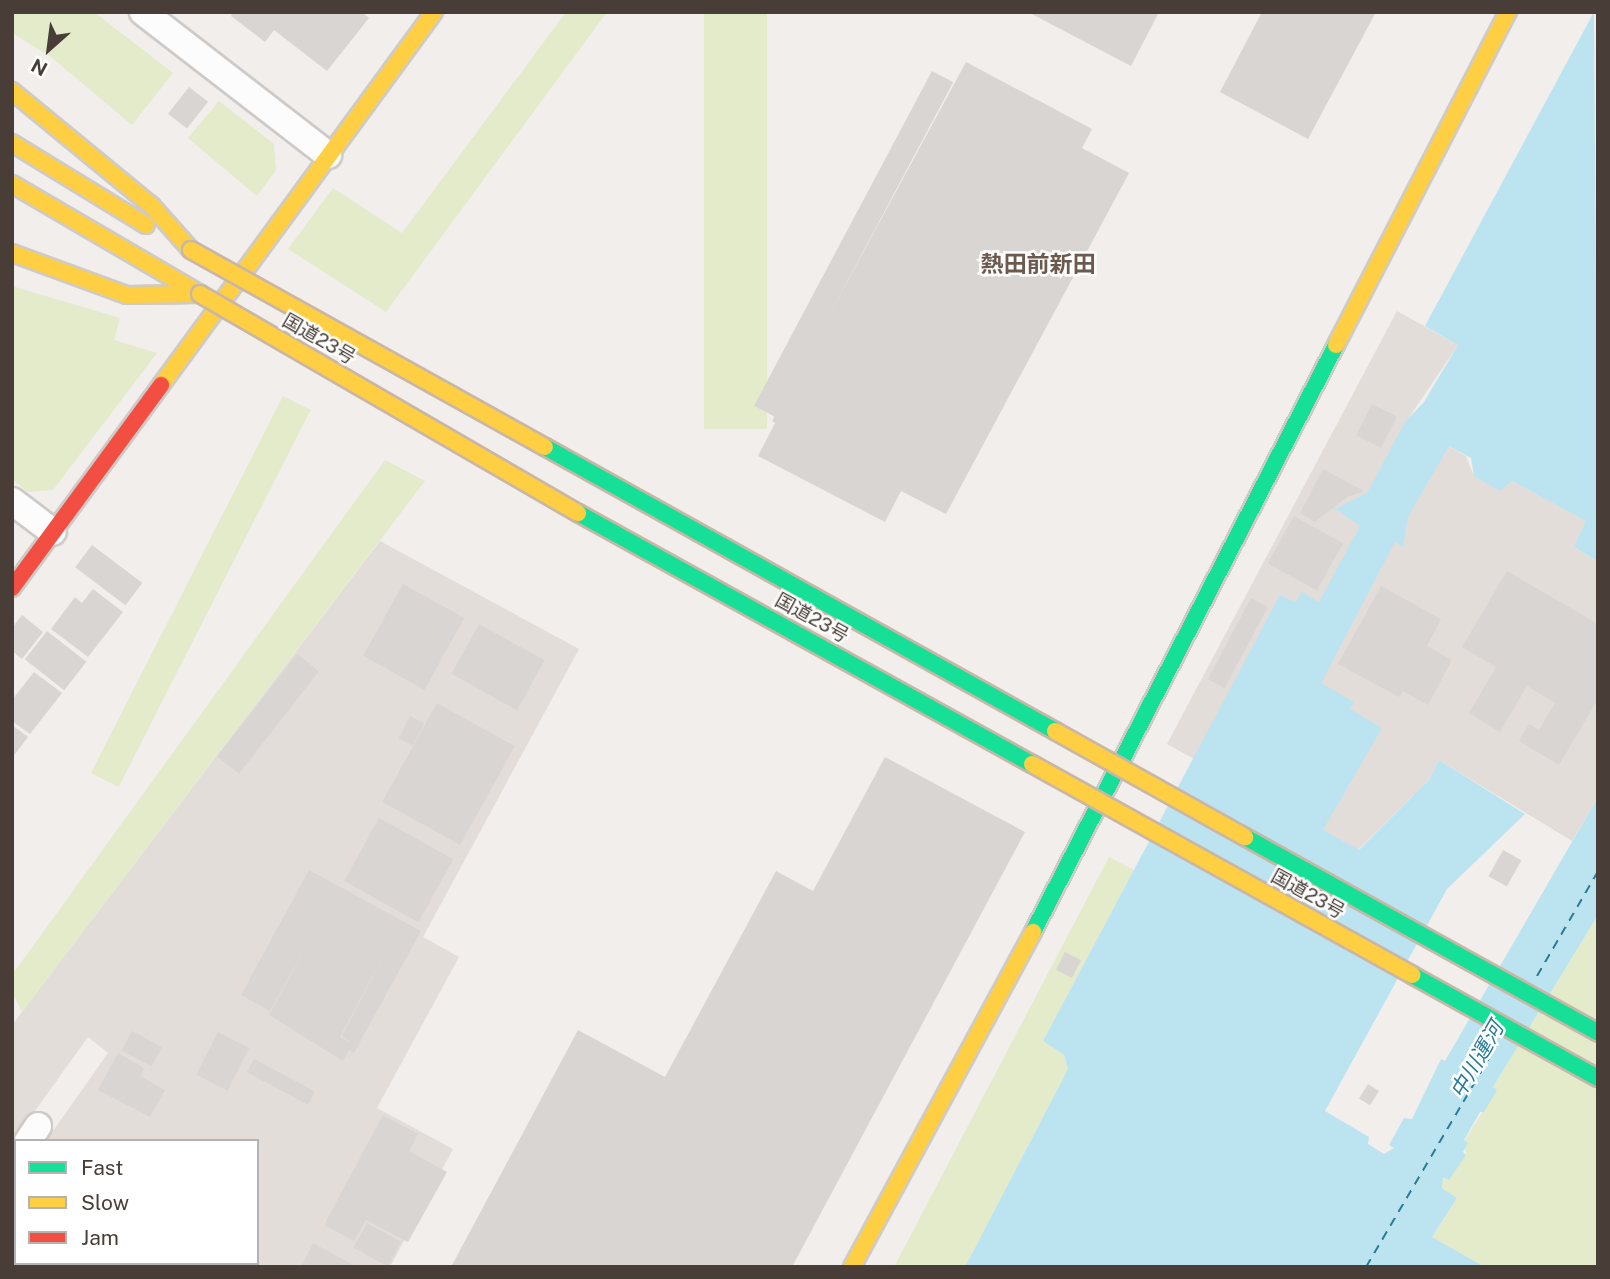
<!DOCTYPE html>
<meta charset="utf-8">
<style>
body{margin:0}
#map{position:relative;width:1610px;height:1279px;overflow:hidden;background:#f1eeeb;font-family:"Public Sans","Noto Sans JP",sans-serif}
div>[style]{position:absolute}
.industrial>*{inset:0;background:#e2ddd9}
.green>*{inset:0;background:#e4ebcb;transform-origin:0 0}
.water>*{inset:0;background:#bbe4f0}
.ferry>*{height:2px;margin-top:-1px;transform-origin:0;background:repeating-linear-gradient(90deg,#277b96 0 9px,transparent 0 16px)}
.building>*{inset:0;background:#d9d5d2;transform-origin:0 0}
.roads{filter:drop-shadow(2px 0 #cecac7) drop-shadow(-2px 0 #cecac7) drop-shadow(0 2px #cecac7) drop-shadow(0 -2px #cecac7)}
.street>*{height:26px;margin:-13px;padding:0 13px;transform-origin:13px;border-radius:13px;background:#fdfcfc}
.fast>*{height:16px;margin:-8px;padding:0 8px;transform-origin:8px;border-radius:8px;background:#16e098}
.slow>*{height:16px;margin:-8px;padding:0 8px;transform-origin:8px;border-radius:8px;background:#ffcf43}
.jam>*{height:16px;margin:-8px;padding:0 8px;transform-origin:8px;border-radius:8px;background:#f24e42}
.bridges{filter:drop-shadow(2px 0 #c9b6a6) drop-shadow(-2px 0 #c9b6a6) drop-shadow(0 2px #c9b6a6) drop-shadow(0 -2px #c9b6a6)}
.fast-bridge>*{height:16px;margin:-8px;padding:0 8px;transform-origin:8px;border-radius:8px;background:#16e098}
.slow-bridge>*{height:16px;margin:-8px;padding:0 8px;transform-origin:8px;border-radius:8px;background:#ffcf43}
span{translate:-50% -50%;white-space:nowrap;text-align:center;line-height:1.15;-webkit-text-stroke:5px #fff;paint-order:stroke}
.street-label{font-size:19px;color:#483e37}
.water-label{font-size:21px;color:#277b96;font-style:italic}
.quarter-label{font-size:23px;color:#6b5a4d;font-weight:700}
.frame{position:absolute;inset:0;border:14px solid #483e37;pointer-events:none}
.legend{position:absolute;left:14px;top:1139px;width:245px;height:126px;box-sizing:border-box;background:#fff;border:2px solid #b6b2af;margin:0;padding:9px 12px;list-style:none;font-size:21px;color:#483e37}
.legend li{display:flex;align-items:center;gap:14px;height:35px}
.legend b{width:35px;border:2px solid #b6b2af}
.north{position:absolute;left:14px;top:14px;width:70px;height:70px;-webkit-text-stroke:5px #fff;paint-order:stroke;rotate:208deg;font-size:19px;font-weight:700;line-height:28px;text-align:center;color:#483e37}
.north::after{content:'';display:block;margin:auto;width:24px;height:32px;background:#483e37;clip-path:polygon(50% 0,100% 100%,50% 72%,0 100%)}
</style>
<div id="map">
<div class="industrial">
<div style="clip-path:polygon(1397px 311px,1458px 345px,1406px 422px,1466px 456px,1474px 476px,1512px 481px,1587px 521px,1574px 547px,1598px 562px,1598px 797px,1572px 841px,1439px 760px,1429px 780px,1358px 850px,1167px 744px)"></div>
<div style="clip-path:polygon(380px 541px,579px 649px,423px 937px,459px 957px,377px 1108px,453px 1149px,390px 1267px,12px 1267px,16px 1183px,16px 1263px,257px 1263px,257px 1141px,46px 1141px,108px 1053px,88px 1037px,12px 1143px,12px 1025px)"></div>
</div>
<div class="green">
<div style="clip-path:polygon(12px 12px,94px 12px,173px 73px,132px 125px,51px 57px,12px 33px)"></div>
<div style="clip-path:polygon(566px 12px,607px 12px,386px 312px,288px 249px,333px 188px,402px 233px)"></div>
<div style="left:704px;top:12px;width:63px;height:417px"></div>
<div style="clip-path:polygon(219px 101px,274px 144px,276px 170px,257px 196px,188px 138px)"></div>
<div style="clip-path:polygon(12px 286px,120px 318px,114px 340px,157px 353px,53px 490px,28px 492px,12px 479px)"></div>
<div style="left:283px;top:396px;width:31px;height:423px;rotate:27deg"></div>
<div style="clip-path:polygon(385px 460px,425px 481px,22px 1012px,12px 992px,12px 975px)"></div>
<div style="clip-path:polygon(1109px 857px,1134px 870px,1043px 1041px,1064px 1055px,1068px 1069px,965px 1267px,894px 1267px)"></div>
<div style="clip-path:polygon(1598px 915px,1598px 1267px,1485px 1267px,1432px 1237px,1457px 1198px,1442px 1188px,1443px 1176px,1466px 1154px,1464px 1141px,1496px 1091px,1493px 1087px)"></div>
</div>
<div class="water">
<div style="clip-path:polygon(1594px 12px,1598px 562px,1574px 547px,1586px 521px,1512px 481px,1500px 491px,1474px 476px,1471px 458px,1449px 446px,1408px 517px,1403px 547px,1395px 542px,1321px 683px,1354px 702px,1350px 709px,1382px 728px,1323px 830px,1359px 850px,1429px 780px,1439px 760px,1525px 814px,1447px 889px,1325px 1111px,1369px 1137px,1368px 1144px,1384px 1154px,1394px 1148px,1389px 1145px,1404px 1118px,1412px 1119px,1441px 1059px,1445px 1061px,1598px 797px,1598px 915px,1493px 1087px,1497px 1090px,1484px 1112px,1480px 1112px,1464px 1140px,1468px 1143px,1463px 1152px,1466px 1155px,1449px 1180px,1443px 1177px,1442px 1188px,1457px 1198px,1432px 1237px,1485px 1267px,965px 1267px,1068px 1069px,1064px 1055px,1043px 1041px,1280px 595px,1295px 602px,1302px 592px,1319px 602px,1360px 526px,1335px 509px,1367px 493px,1405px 422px,1424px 402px,1458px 345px,1425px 326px)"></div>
</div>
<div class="ferry">
<div style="left:1537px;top:976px;width:121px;rotate:-59.8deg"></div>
<div style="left:1366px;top:1267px;width:258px;rotate:-59.5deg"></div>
</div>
<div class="building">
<div style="clip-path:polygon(233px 12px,362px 12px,369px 18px,327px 71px,274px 30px,265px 42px,231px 16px)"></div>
<div style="clip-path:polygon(1028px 12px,1159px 12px,1131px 66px)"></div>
<div style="clip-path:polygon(1262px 12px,1376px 12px,1308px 139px,1220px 92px)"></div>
<div style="clip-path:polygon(966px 62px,1092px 129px,1082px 148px,1129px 173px,946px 514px,901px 491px,885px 522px,758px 456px,775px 423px,772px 421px)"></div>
<div style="left:932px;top:71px;width:24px;height:379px;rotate:28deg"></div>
<div style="left:189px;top:87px;width:24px;height:34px;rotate:38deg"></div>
<div style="left:1372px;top:404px;width:28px;height:35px;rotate:27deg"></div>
<div style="clip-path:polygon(1323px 469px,1364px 491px,1347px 497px,1315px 522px,1300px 513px)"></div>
<div style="left:1294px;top:516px;width:56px;height:54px;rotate:29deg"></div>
<div style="left:92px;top:545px;width:63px;height:28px;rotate:37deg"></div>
<div style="clip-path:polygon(1507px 571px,1598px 624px,1598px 699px,1559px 765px,1519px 741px,1529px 724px,1539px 730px,1555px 703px,1527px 686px,1500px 732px,1469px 713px,1496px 667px,1462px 647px)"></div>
<div style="left:403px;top:584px;width:70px;height:82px;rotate:29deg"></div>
<div style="clip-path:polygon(1381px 586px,1441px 619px,1427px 646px,1452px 660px,1428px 705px,1403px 691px,1399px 697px,1338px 664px)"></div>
<div style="clip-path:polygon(93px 589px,123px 612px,88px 657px,51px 629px,75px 597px,82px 603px)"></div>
<div style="left:1251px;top:598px;width:19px;height:92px;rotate:28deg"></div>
<div style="clip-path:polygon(22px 615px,43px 632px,22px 659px,12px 651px,12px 628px)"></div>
<div style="left:479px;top:624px;width:75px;height:57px;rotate:29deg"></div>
<div style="left:47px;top:631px;width:50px;height:36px;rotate:38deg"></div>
<div style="left:297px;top:654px;width:28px;height:130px;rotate:38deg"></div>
<div style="clip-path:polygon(34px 672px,62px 693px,30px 734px,12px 721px,12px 700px)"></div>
<div style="left:437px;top:703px;width:89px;height:113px;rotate:29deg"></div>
<div style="left:410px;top:716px;width:16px;height:25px;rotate:27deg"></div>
<div style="clip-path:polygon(12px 725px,28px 737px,12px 758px)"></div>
<div style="clip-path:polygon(885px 757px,1025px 832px,792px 1267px,451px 1267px,578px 1030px,665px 1077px,776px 871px,813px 891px)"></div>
<div style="left:379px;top:818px;width:85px;height:72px;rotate:29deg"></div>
<div style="left:1503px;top:850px;width:21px;height:30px;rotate:29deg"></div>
<div style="clip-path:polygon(evenodd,309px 870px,421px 931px,354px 1053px,349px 1050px,343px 1061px,269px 1015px,315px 930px,270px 1011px,241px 995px,309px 870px,395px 934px,342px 1036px,353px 1044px,340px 1037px,395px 934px)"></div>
<div style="left:1065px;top:952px;width:18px;height:20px;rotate:27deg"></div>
<div style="left:132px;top:1031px;width:34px;height:22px;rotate:28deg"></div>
<div style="left:218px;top:1032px;width:35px;height:48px;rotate:27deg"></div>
<div style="clip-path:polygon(118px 1053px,144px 1068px,140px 1076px,165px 1090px,150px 1117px,98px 1090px)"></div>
<div style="left:254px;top:1059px;width:69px;height:15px;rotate:28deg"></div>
<div style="left:1368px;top:1084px;width:13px;height:17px;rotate:32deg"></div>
<div style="clip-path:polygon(383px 1115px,418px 1134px,409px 1151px,447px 1172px,408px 1242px,366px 1220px,354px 1241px,324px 1225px)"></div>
<div style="left:367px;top:1223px;width:39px;height:28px;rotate:29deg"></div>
<div style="clip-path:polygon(313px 1243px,357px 1267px,301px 1267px)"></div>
<div style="left:43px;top:1263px;width:63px;height:4px"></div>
</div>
<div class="roads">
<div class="street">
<div style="left:143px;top:12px;width:234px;rotate:37.7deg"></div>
<div style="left:12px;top:501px;width:51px;rotate:37.1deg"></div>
<div style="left:28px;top:1141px;width:18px;rotate:-56deg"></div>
<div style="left:12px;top:1163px;width:6px;rotate:-51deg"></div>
</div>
<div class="fast">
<div style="left:1033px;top:932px;width:661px;rotate:-62.7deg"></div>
</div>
<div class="slow">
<div style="left:12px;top:91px;width:180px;rotate:39.4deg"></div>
<div style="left:151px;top:205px;width:60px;rotate:48.4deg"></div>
<div style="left:12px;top:143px;width:157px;rotate:31.5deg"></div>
<div style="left:12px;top:184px;width:218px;rotate:30.3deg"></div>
<div style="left:12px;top:253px;width:122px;rotate:20.1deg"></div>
<div style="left:127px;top:295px;width:73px;rotate:-0.8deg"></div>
<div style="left:1336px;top:345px;width:375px;rotate:-62.7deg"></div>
<div style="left:161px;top:385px;width:462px;rotate:-53.8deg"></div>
<div style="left:852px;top:1267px;width:381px;rotate:-61.6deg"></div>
</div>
<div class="jam">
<div style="left:12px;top:588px;width:252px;rotate:-53.7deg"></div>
</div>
</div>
<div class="bridges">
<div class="fast-bridge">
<div style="left:545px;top:447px;width:584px;rotate:29.11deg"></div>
<div style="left:578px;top:513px;width:519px;rotate:28.94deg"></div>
<div style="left:1245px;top:837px;width:404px;rotate:29deg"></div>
<div style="left:1412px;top:975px;width:213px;rotate:29deg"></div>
</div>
<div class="slow-bridge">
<div style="left:191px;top:250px;width:405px;rotate:29.1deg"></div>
<div style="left:200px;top:294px;width:437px;rotate:30.1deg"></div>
<div style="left:1055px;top:731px;width:218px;rotate:29.2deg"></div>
<div style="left:1032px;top:764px;width:435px;rotate:29deg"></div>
</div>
</div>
<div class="street-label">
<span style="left:319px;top:339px;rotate:30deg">国道23号</span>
<span style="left:812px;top:618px;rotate:29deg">国道23号</span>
<span style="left:1308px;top:894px;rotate:29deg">国道23号</span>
</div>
<div class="water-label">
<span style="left:1477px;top:1060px;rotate:-60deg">中川運河</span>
</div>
<div class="quarter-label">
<span style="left:1038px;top:264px">熱田前新田</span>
</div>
<div class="frame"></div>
<ul class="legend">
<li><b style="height:9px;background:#16e098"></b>Fast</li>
<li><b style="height:9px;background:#ffcf43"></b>Slow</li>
<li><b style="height:9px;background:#f24e42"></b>Jam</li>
</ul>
<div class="north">N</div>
</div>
